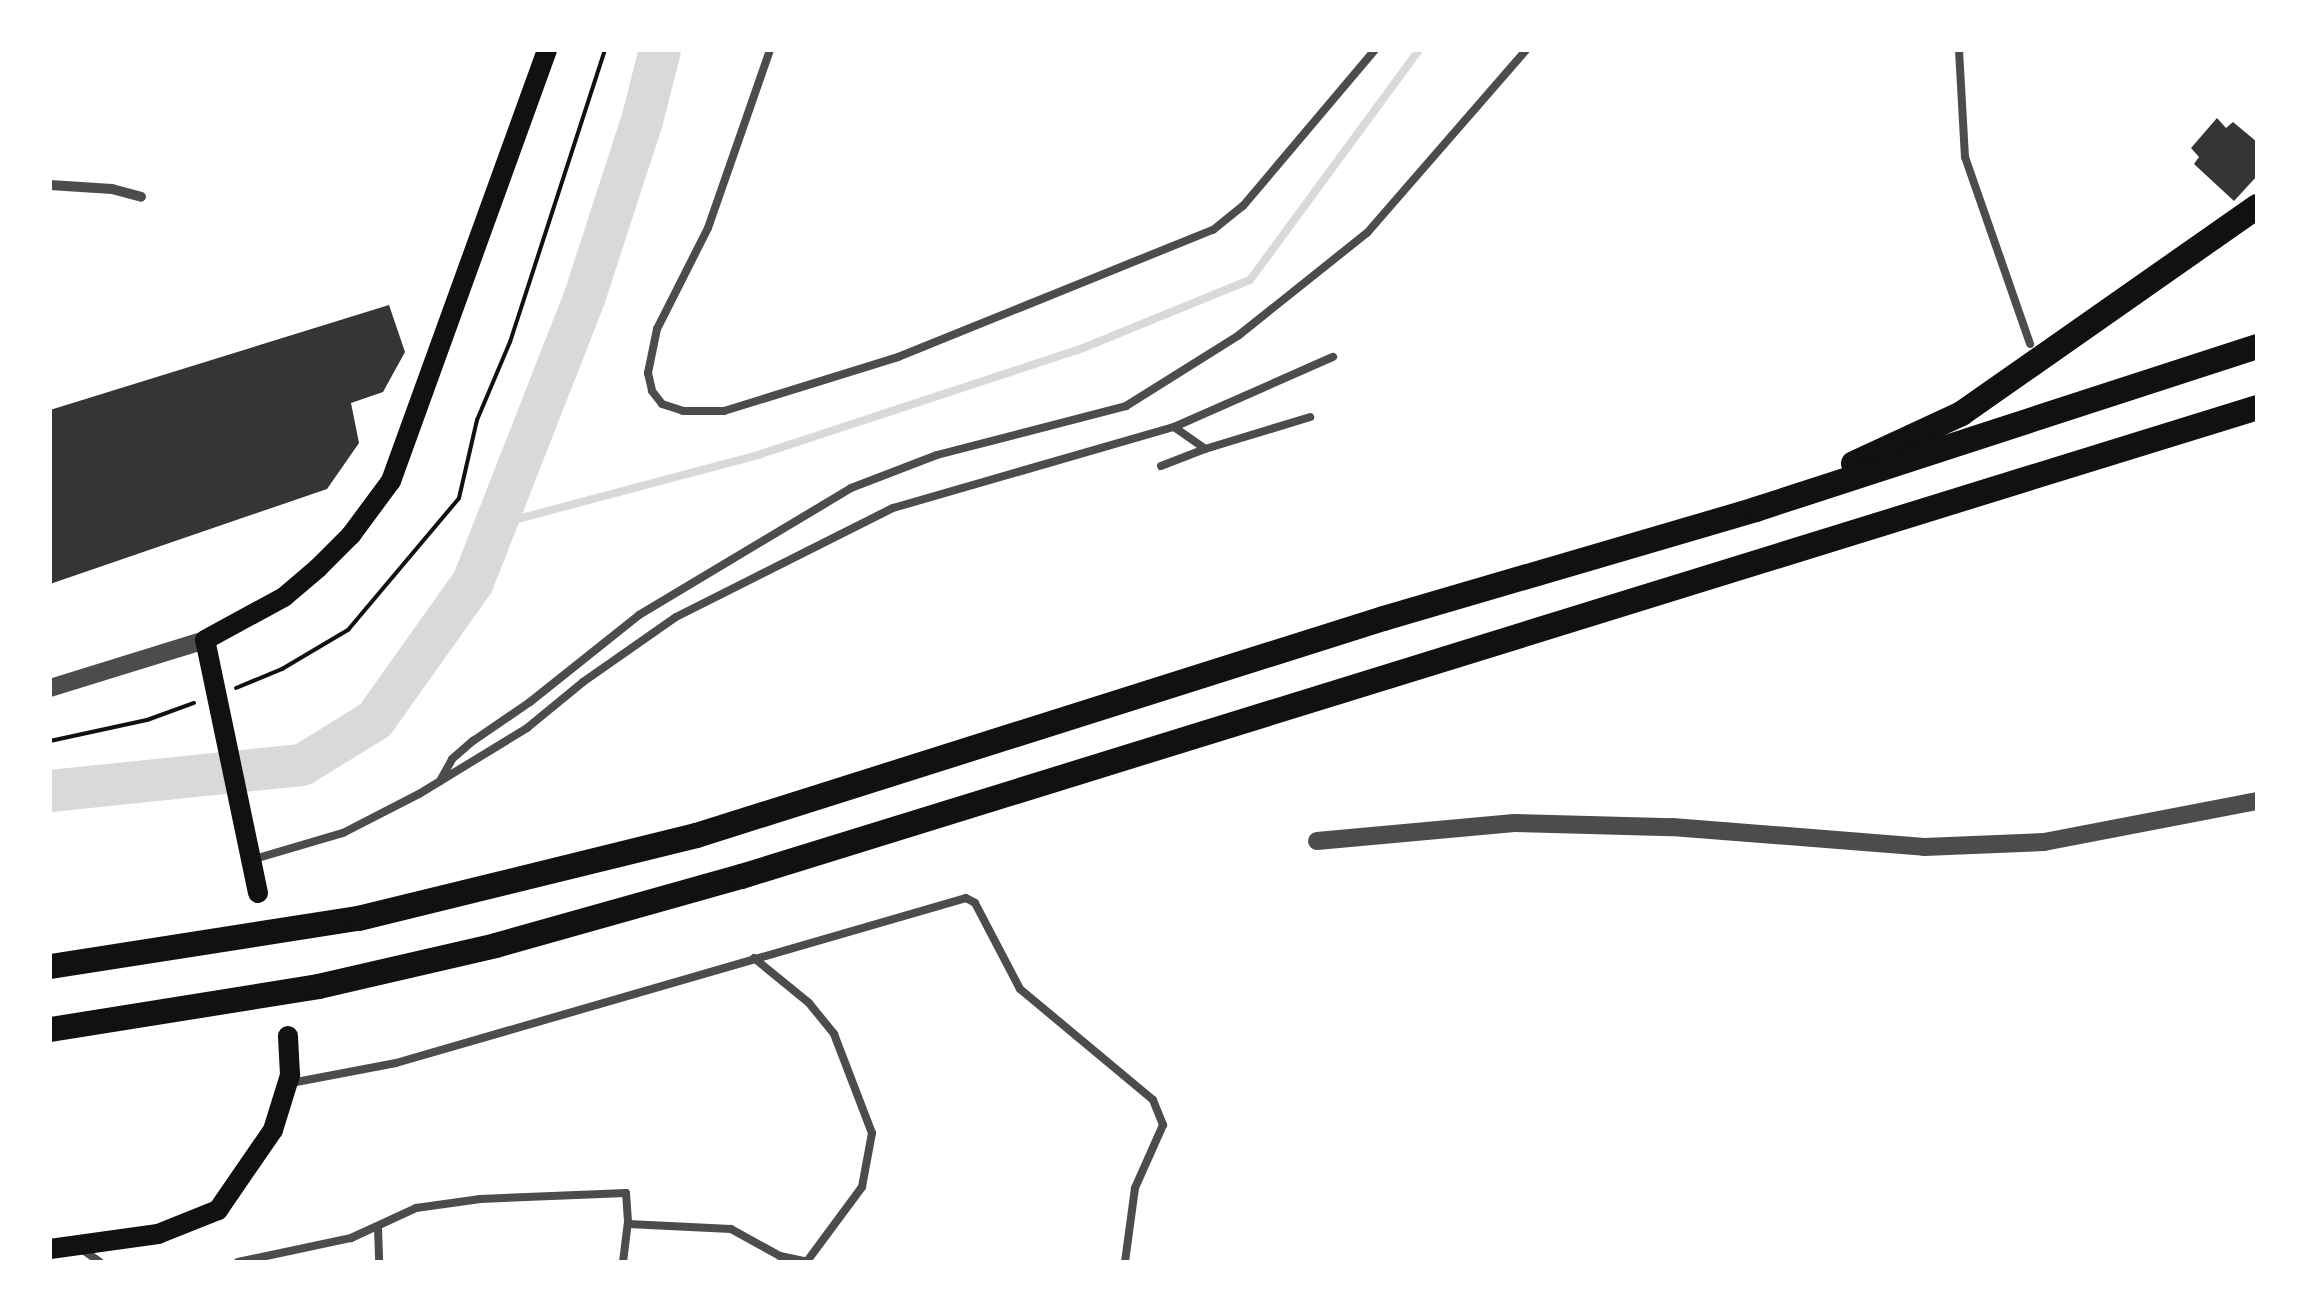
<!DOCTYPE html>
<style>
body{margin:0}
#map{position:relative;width:2307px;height:1312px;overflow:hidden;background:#fff;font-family:Cabin,sans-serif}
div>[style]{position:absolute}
.stream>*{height:8px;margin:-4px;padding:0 4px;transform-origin:4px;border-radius:4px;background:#d9d9d9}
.river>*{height:42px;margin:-21px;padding:0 21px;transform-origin:21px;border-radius:21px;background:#d9d9d9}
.building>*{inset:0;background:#353535}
.path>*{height:4px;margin:-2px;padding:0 2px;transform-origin:2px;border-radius:2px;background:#111}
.service>*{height:8px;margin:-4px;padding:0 4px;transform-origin:4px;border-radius:4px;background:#4c4c4c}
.minor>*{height:10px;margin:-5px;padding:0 5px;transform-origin:5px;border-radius:5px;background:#4c4c4c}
.tertiary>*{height:18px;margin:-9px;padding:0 9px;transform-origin:9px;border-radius:9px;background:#4c4c4c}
.secondary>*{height:20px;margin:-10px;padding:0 10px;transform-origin:10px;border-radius:10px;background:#111}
.motorway>*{height:25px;margin:-12.5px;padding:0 12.5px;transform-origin:12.5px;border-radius:12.5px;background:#111}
span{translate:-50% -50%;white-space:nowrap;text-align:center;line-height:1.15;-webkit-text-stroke:8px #fff;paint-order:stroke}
.frame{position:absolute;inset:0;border:52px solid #fff;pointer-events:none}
</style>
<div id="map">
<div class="stream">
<div style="left:495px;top:525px;width:275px;rotate:-14.9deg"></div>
<div style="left:761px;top:454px;width:339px;rotate:-18.2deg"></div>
<div style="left:1083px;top:348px;width:180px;rotate:-22.2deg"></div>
<div style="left:1250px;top:280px;width:285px;rotate:-53.7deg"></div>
</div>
<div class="river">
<div style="left:50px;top:791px;width:253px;rotate:-5.9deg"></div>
<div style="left:302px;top:765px;width:86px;rotate:-31.7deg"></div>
<div style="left:375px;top:720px;width:169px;rotate:-54.6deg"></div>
<div style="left:473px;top:582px;width:307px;rotate:-68.6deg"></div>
<div style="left:585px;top:296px;width:184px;rotate:-72deg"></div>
<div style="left:642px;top:121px;width:73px;rotate:-75.8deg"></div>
</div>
<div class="building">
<div style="clip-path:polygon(2217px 118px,2226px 128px,2233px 122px,2257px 142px,2257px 176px,2234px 201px,2194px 164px,2199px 157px,2191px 148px)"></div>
<div style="clip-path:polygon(389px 305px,405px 352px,383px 392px,351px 403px,359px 443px,327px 489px,50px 584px,50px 410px)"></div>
</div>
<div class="path">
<div style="left:236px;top:688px;width:50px;rotate:-22.4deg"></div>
<div style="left:282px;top:669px;width:77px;rotate:-30.6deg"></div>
<div style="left:348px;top:630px;width:172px;rotate:-49.9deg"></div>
<div style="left:459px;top:498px;width:80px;rotate:-77deg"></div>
<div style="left:477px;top:420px;width:85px;rotate:-67.1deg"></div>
<div style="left:510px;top:342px;width:307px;rotate:-72deg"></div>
<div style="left:50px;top:741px;width:99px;rotate:-12.2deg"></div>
<div style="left:147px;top:720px;width:50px;rotate:-19.9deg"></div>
</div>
<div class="service">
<div style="left:770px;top:50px;width:188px;rotate:109.2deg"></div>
<div style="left:708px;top:228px;width:113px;rotate:116.8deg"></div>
<div style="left:657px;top:329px;width:45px;rotate:101.6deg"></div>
<div style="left:648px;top:373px;width:18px;rotate:77deg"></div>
<div style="left:652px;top:391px;width:16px;rotate:52deg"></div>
<div style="left:662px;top:404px;width:22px;rotate:18deg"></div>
<div style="left:683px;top:411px;width:41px"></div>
<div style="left:724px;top:411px;width:182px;rotate:-17.2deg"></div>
<div style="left:898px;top:357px;width:340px;rotate:-22deg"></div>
<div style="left:1213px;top:230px;width:38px;rotate:-39deg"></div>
<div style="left:1243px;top:206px;width:204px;rotate:-49.8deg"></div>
<div style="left:1959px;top:50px;width:107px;rotate:86.8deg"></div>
<div style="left:1965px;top:157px;width:198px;rotate:70.8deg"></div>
<div style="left:1174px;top:427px;width:38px;rotate:35deg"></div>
<div style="left:1205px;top:449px;width:110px;rotate:-16.9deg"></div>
<div style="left:1161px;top:466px;width:47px;rotate:-21.1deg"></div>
<div style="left:440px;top:781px;width:25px;rotate:-61deg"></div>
<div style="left:452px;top:759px;width:28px;rotate:-41deg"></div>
<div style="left:473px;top:741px;width:69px;rotate:-34.4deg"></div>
<div style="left:530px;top:702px;width:139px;rotate:-38.6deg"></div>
<div style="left:639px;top:615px;width:247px;rotate:-30.9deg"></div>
<div style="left:851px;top:488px;width:92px;rotate:-21deg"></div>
<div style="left:937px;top:455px;width:195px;rotate:-14.5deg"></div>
<div style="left:1126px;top:406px;width:133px;rotate:-32.1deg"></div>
<div style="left:1239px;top:335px;width:164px;rotate:-38.6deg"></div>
<div style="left:1367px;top:233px;width:242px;rotate:-49deg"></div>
<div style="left:251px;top:860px;width:96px;rotate:-16.4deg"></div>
<div style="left:343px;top:833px;width:85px;rotate:-27.2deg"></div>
<div style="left:419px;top:794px;width:127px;rotate:-31.4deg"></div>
<div style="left:527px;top:728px;width:72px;rotate:-39.4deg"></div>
<div style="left:583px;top:682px;width:113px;rotate:-35deg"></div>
<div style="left:676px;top:617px;width:243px;rotate:-26.7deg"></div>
<div style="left:893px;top:508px;width:292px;rotate:-16.1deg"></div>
<div style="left:1174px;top:427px;width:174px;rotate:-23.8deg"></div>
<div style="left:754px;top:958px;width:71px;rotate:39.3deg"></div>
<div style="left:809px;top:1003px;width:40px;rotate:51deg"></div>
<div style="left:834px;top:1034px;width:106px;rotate:69deg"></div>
<div style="left:872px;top:1133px;width:55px;rotate:100.5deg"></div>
<div style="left:862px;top:1187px;width:91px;rotate:126.5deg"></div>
<div style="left:291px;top:1083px;width:107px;rotate:-10.8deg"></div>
<div style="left:396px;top:1063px;width:593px;rotate:-16.14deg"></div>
<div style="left:966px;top:898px;width:10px;rotate:29deg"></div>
<div style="left:975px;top:903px;width:97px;rotate:62.4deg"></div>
<div style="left:1020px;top:989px;width:173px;rotate:39.8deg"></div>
<div style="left:1153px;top:1100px;width:27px;rotate:68deg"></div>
<div style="left:1163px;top:1125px;width:69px;rotate:114deg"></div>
<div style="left:1135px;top:1188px;width:75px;rotate:97.7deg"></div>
<div style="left:378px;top:1228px;width:34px;rotate:88deg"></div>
<div style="left:80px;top:1248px;width:24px;rotate:35deg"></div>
<div style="left:238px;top:1262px;width:116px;rotate:-12deg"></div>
<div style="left:351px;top:1238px;width:72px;rotate:-24.8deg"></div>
<div style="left:416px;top:1208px;width:65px;rotate:-8deg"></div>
<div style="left:480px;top:1199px;width:146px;rotate:-2.4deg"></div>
<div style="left:626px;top:1193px;width:31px;rotate:86deg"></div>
<div style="left:628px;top:1224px;width:103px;rotate:2.8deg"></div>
<div style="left:731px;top:1229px;width:56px;rotate:28.9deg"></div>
<div style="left:780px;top:1256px;width:29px;rotate:12deg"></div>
<div style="left:623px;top:1262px;width:38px;rotate:-83deg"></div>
</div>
<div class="minor">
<div style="left:50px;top:185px;width:62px;rotate:3.7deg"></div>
<div style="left:112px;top:189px;width:30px;rotate:15deg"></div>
</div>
<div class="tertiary">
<div style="left:50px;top:688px;width:162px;rotate:-17.2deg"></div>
<div style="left:1317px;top:841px;width:198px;rotate:-5.2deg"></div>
<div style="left:1514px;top:823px;width:158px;rotate:1.5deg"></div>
<div style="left:1672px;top:827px;width:253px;rotate:4.5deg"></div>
<div style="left:1924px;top:847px;width:120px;rotate:-2.4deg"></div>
<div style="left:2044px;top:842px;width:217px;rotate:-10.9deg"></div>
</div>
<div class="secondary">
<div style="left:258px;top:893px;width:258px;rotate:-101.8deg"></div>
<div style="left:205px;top:640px;width:90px;rotate:-28.6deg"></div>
<div style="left:284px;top:597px;width:45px;rotate:-40.5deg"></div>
<div style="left:318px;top:568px;width:47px;rotate:-45deg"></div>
<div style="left:351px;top:535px;width:67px;rotate:-53.5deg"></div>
<div style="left:391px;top:481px;width:458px;rotate:-70.1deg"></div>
<div style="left:50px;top:1249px;width:109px;rotate:-7.9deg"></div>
<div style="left:158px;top:1234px;width:65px;rotate:-21.8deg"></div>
<div style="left:218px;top:1210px;width:97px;rotate:-55.5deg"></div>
<div style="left:273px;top:1130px;width:58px;rotate:-72.8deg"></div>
<div style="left:290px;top:1075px;width:39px;rotate:-93deg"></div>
</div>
<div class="motorway">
<div style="left:1853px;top:463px;width:119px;rotate:-24.8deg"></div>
<div style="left:1961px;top:413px;width:361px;rotate:-35deg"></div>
<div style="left:50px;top:966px;width:312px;rotate:-8.9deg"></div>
<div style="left:358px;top:918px;width:348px;rotate:-13.8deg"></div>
<div style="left:696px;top:835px;width:720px;rotate:-17.53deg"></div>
<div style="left:1383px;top:618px;width:388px;rotate:-16.3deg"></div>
<div style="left:1755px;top:509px;width:528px;rotate:-17.99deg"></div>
<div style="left:50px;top:1029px;width:271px;rotate:-9.1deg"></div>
<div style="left:318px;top:986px;width:182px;rotate:-13deg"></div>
<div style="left:495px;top:945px;width:255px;rotate:-15.7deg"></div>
<div style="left:741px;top:876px;width:1587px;rotate:-17.19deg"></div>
</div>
<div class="frame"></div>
</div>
